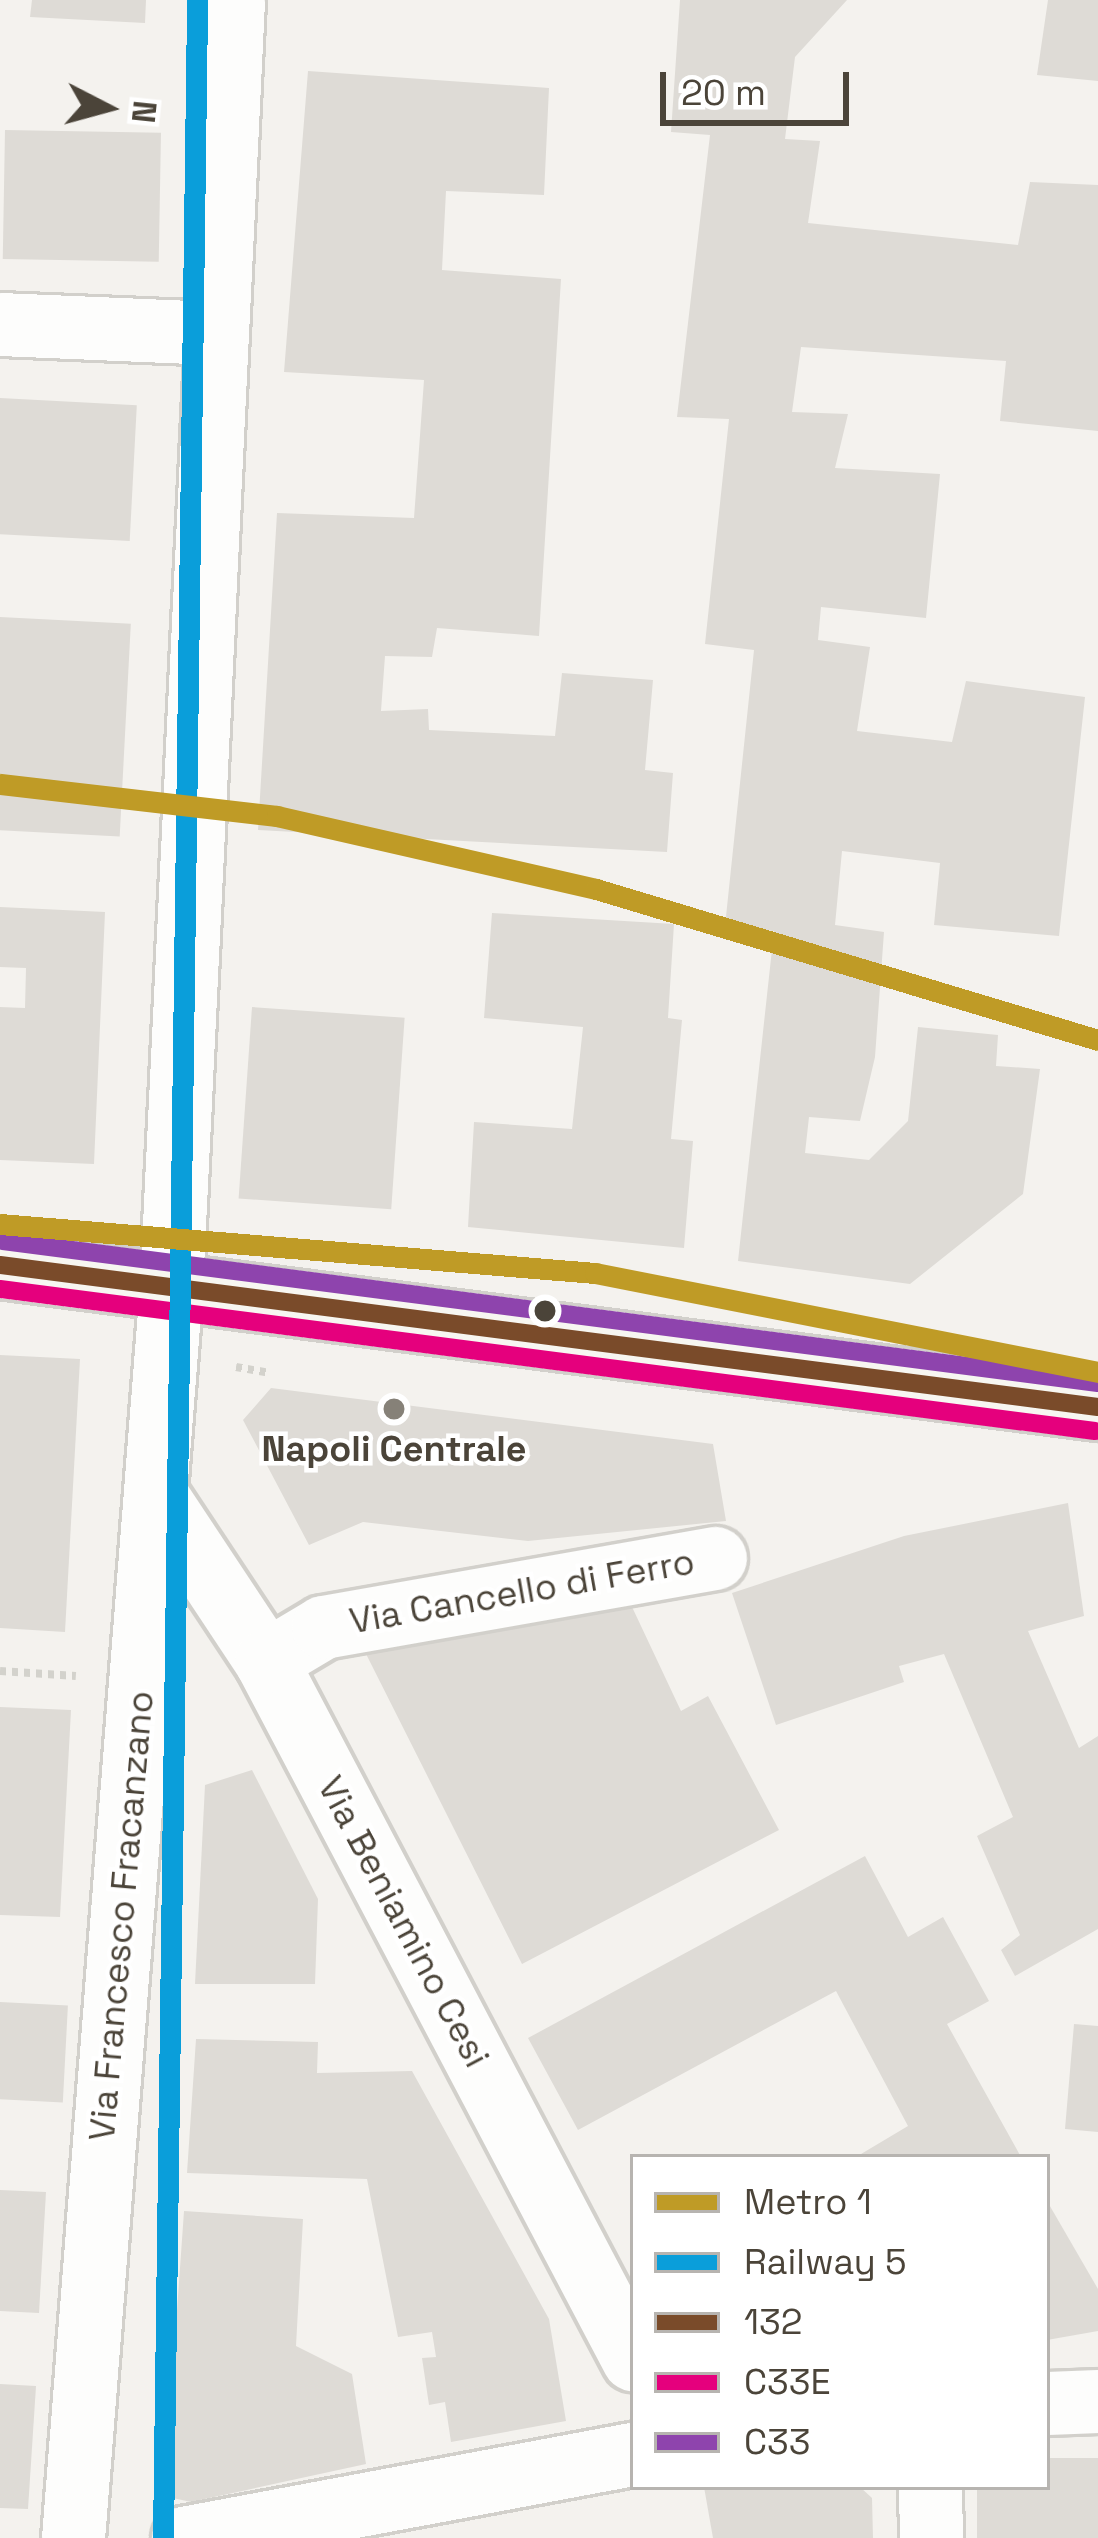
<!DOCTYPE html>
<style>
body{margin:0}
#map{position:relative;width:1098px;height:2538px;overflow:hidden;background:#f4f2ee;font-family:"Space Grotesk",sans-serif}
div>[style]{position:absolute}
.building>*{inset:0;background:#dedbd6;transform-origin:0 0}
.path>*{height:8px;margin-top:-4px;transform-origin:0;background:repeating-linear-gradient(90deg,#d3d2cc 0 6px,transparent 0 12px)}
.roads{filter:drop-shadow(3px 0 #d2d0cb) drop-shadow(-3px 0 #d2d0cb) drop-shadow(0 3px #d2d0cb) drop-shadow(0 -3px #d2d0cb)}
.street>*{height:63px;margin:-31.5px;padding:0 31.5px;transform-origin:31.5px;border-radius:31.5px;background:#fdfdfc}
.secondary>*{height:66px;margin:-33px;padding:0 33px;transform-origin:33px;border-radius:33px;background:#f7f6f1}
.bus-1>*{height:18px;margin:-9px;padding:0 9px;transform-origin:9px;border-radius:9px;background:#7a4b2a}
.bus-2>*{height:18px;margin:-9px;padding:0 9px;transform-origin:9px;border-radius:9px;background:#e5007d}
.bus-3>*{height:18px;margin:-9px;padding:0 9px;transform-origin:9px;border-radius:9px;background:#8e44ad}
.rail-1>*{height:21px;margin:-10.5px;padding:0 10.5px;transform-origin:10.5px;border-radius:10.5px;background:#0a9eda}
.metro-1>*{height:21px;margin:-10.5px;padding:0 10.5px;transform-origin:10.5px;border-radius:10.5px;background:#bf9b26}
.dots>*{width:33px;height:33px;translate:-50% -50%;box-sizing:border-box;border:6px solid #fff;border-radius:50%}
span{translate:-50% -50%;white-space:nowrap;text-align:center;line-height:1.15;-webkit-text-stroke:9px #fff;paint-order:stroke}
.poi-label{font-size:36px;color:#4b4439;font-weight:700}
.street-label{font-size:36px;color:#4b4439}
.legend{position:absolute;left:630px;top:2154px;width:420px;height:336px;box-sizing:border-box;background:#fff;border:3px solid #b7b4b0;margin:0;padding:15px 21px;list-style:none;font-size:36px;color:#4b4439}
.legend li{display:flex;align-items:center;gap:24px;height:60px}
.legend b{width:60px;border:3px solid #b7b4b0}
.north{position:absolute;left:48px;top:48px;width:120px;height:120px;-webkit-text-stroke:9px #fff;paint-order:stroke;rotate:96deg;font-size:33px;font-weight:700;line-height:48px;text-align:center;color:#4b4439}
.north::after{content:'';display:block;margin:auto;width:42px;height:54px;background:#4b4439;clip-path:polygon(50% 0,100% 100%,50% 72%,0 100%)}
.scale{position:absolute;left:660px;top:72px;width:189px;height:54px;box-sizing:border-box;border:6px solid #4b4439;border-top:0;padding-left:15px;font-size:36px;line-height:42px;white-space:nowrap;color:#4b4439;-webkit-text-stroke:9px #fff;paint-order:stroke}
</style>
<div id="map">
<div class="building">
<div style="clip-path:polygon(32px 0,146px 0,145px 23px,30px 17px)"></div>
<div style="clip-path:polygon(680px 0,847px 0,795px 57px,785px 139px,820px 141px,808px 223px,1018px 245px,1030px 182px,1098px 185px,1098px 431px,1000px 421px,1006px 361px,801px 347px,792px 412px,848px 414px,835px 468px,940px 474px,926px 618px,821px 607px,818px 640px,870px 647px,857px 731px,952px 742px,966px 681px,1085px 697px,1059px 936px,934px 925px,940px 863px,842px 851px,835px 925px,884px 932px,875px 1057px,860px 1121px,809px 1117px,805px 1153px,869px 1160px,908px 1121px,918px 1027px,998px 1035px,996px 1066px,1040px 1069px,1023px 1194px,910px 1284px,738px 1261px,774px 931px,725px 926px,754px 650px,705px 644px,729px 419px,677px 417px,710px 135px,671px 132px)"></div>
<div style="clip-path:polygon(1048px 0,1098px 0,1098px 81px,1037px 75px)"></div>
<div style="clip-path:polygon(308px 71px,549px 88px,544px 195px,446px 191px,442px 270px,561px 279px,539px 636px,437px 628px,432px 657px,385px 656px,381px 711px,428px 709px,429px 730px,555px 736px,562px 673px,653px 680px,645px 770px,673px 773px,667px 852px,258px 830px,277px 513px,414px 518px,424px 380px,284px 372px)"></div>
<div style="left:5px;top:130px;width:156px;height:129px;rotate:1deg"></div>
<div style="left:0;top:398px;width:137px;height:136px;rotate:3deg"></div>
<div style="left:0;top:617px;width:131px;height:213px;rotate:3deg"></div>
<div style="clip-path:polygon(0 907px,105px 912px,94px 1164px,0 1160px,0 1007px,25px 1008px,26px 968px,0 967px)"></div>
<div style="clip-path:polygon(492px 913px,674px 924px,668px 1018px,682px 1020px,671px 1139px,693px 1141px,684px 1248px,468px 1227px,474px 1122px,572px 1129px,583px 1027px,484px 1018px)"></div>
<div style="left:252px;top:1007px;width:153px;height:192px;rotate:4deg"></div>
<div style="clip-path:polygon(0 1355px,80px 1359px,65px 1632px,0 1628px)"></div>
<div style="clip-path:polygon(271px 1388px,713px 1444px,726px 1521px,528px 1541px,363px 1522px,309px 1545px,243px 1420px)"></div>
<div style="clip-path:polygon(1068px 1503px,1084px 1616px,1028px 1631px,1079px 1748px,1098px 1736px,1098px 1929px,1015px 1976px,1001px 1950px,1020px 1935px,977px 1836px,1013px 1817px,944px 1654px,899px 1666px,904px 1682px,776px 1725px,732px 1593px,904px 1536px)"></div>
<div style="clip-path:polygon(625px 1592px,681px 1711px,708px 1696px,779px 1830px,522px 1964px,360px 1642px)"></div>
<div style="clip-path:polygon(0 1707px,71px 1710px,60px 1917px,0 1915px)"></div>
<div style="clip-path:polygon(252px 1770px,318px 1899px,315px 1984px,195px 1984px,205px 1785px)"></div>
<div style="clip-path:polygon(865px 1856px,908px 1937px,943px 1917px,989px 2001px,947px 2024px,1021px 2157px,856px 2157px,908px 2126px,836px 1991px,578px 2130px,528px 2038px)"></div>
<div style="left:0;top:2002px;width:68px;height:97px;rotate:3deg"></div>
<div style="clip-path:polygon(1074px 2024px,1098px 2026px,1098px 2132px,1065px 2129px)"></div>
<div style="clip-path:polygon(196px 2039px,318px 2042px,317px 2073px,412px 2071px,549px 2319px,566px 2421px,451px 2442px,445px 2402px,429px 2405px,422px 2358px,436px 2357px,432px 2332px,398px 2337px,367px 2179px,187px 2173px)"></div>
<div style="clip-path:polygon(0 2190px,46px 2192px,39px 2313px,0 2311px)"></div>
<div style="clip-path:polygon(1047px 2201px,1098px 2289px,1098px 2331px,1047px 2340px)"></div>
<div style="clip-path:polygon(184px 2211px,303px 2219px,296px 2346px,352px 2374px,366px 2464px,191px 2502px,164px 2496px)"></div>
<div style="clip-path:polygon(0 2384px,36px 2386px,28px 2509px,0 2508px)"></div>
<div style="clip-path:polygon(1047px 2458px,1098px 2458px,1098px 2538px,977px 2538px,977px 2487px,1047px 2487px)"></div>
<div style="clip-path:polygon(704px 2487px,860px 2487px,872px 2498px,873px 2538px,713px 2538px)"></div>
</div>
<div class="path">
<div style="left:236px;top:1367px;width:34px;rotate:10deg"></div>
<div style="left:0;top:1671px;width:76px;rotate:3.8deg"></div>
</div>
<div class="roads">
<div class="street">
<div style="left:0;top:324px;width:215px;rotate:2.4deg"></div>
<div style="left:156px;top:1495px;width:199px;rotate:56.5deg"></div>
<div style="left:266px;top:1661px;width:789px;rotate:62.27deg"></div>
<div style="left:266px;top:1661px;width:66px;rotate:-30.8deg"></div>
<div style="left:323px;top:1627px;width:398px;rotate:-10deg"></div>
<div style="left:1047px;top:2403px;width:51px;rotate:-2.2deg"></div>
<div style="left:930px;top:2487px;width:51px;rotate:88.9deg"></div>
<div style="left:73px;top:2538px;width:1255px;rotate:-85.52deg"></div>
<div style="left:171px;top:1287px;width:1288px;rotate:-87.24deg"></div>
<div style="left:183px;top:2538px;width:458px;rotate:-10.6deg"></div>
</div>
<div class="secondary">
<div style="left:0;top:1265px;width:1107px;rotate:7.37deg"></div>
</div>
</div>
<div class="bus-1">
<div style="left:0;top:1265px;width:1107px;rotate:7.37deg"></div>
</div>
<div class="bus-2">
<div style="left:0;top:1289px;width:1104px;rotate:7.39deg"></div>
</div>
<div class="bus-3">
<div style="left:3px;top:1241px;width:1104px;rotate:7.39deg"></div>
</div>
<div class="rail-1">
<div style="left:163px;top:2538px;width:2538px;rotate:-89.23deg"></div>
</div>
<div class="metro-1">
<div style="left:0;top:784px;width:279px;rotate:6.6deg"></div>
<div style="left:277px;top:816px;width:327px;rotate:12.9deg"></div>
<div style="left:596px;top:889px;width:524px;rotate:16.74deg"></div>
<div style="left:0;top:1224px;width:597px;rotate:4.71deg"></div>
<div style="left:595px;top:1273px;width:513px;rotate:11.13deg"></div>
</div>
<div class="dots">
<div style="left:545px;top:1311px;background:#4b4439"></div>
<div style="left:394px;top:1409px;background:#868178"></div>
</div>
<div class="poi-label">
<span style="left:394px;top:1450px">Napoli Centrale</span>
</div>
<div class="street-label">
<span style="left:522px;top:1592px;rotate:-10deg">Via Cancello di Ferro</span>
<span style="left:122px;top:1916px;rotate:-85deg">Via Francesco Fracanzano</span>
<span style="left:403px;top:1922px;rotate:62deg">Via Beniamino Cesi</span>
</div>
<ul class="legend">
<li><b style="height:15px;background:#bf9b26"></b>Metro 1</li>
<li><b style="height:15px;background:#0a9eda"></b>Railway 5</li>
<li><b style="height:15px;background:#7a4b2a"></b>132</li>
<li><b style="height:15px;background:#e5007d"></b>C33E</li>
<li><b style="height:15px;background:#8e44ad"></b>C33</li>
</ul>
<div class="north">N</div>
<div class="scale">20 m</div>
</div>
